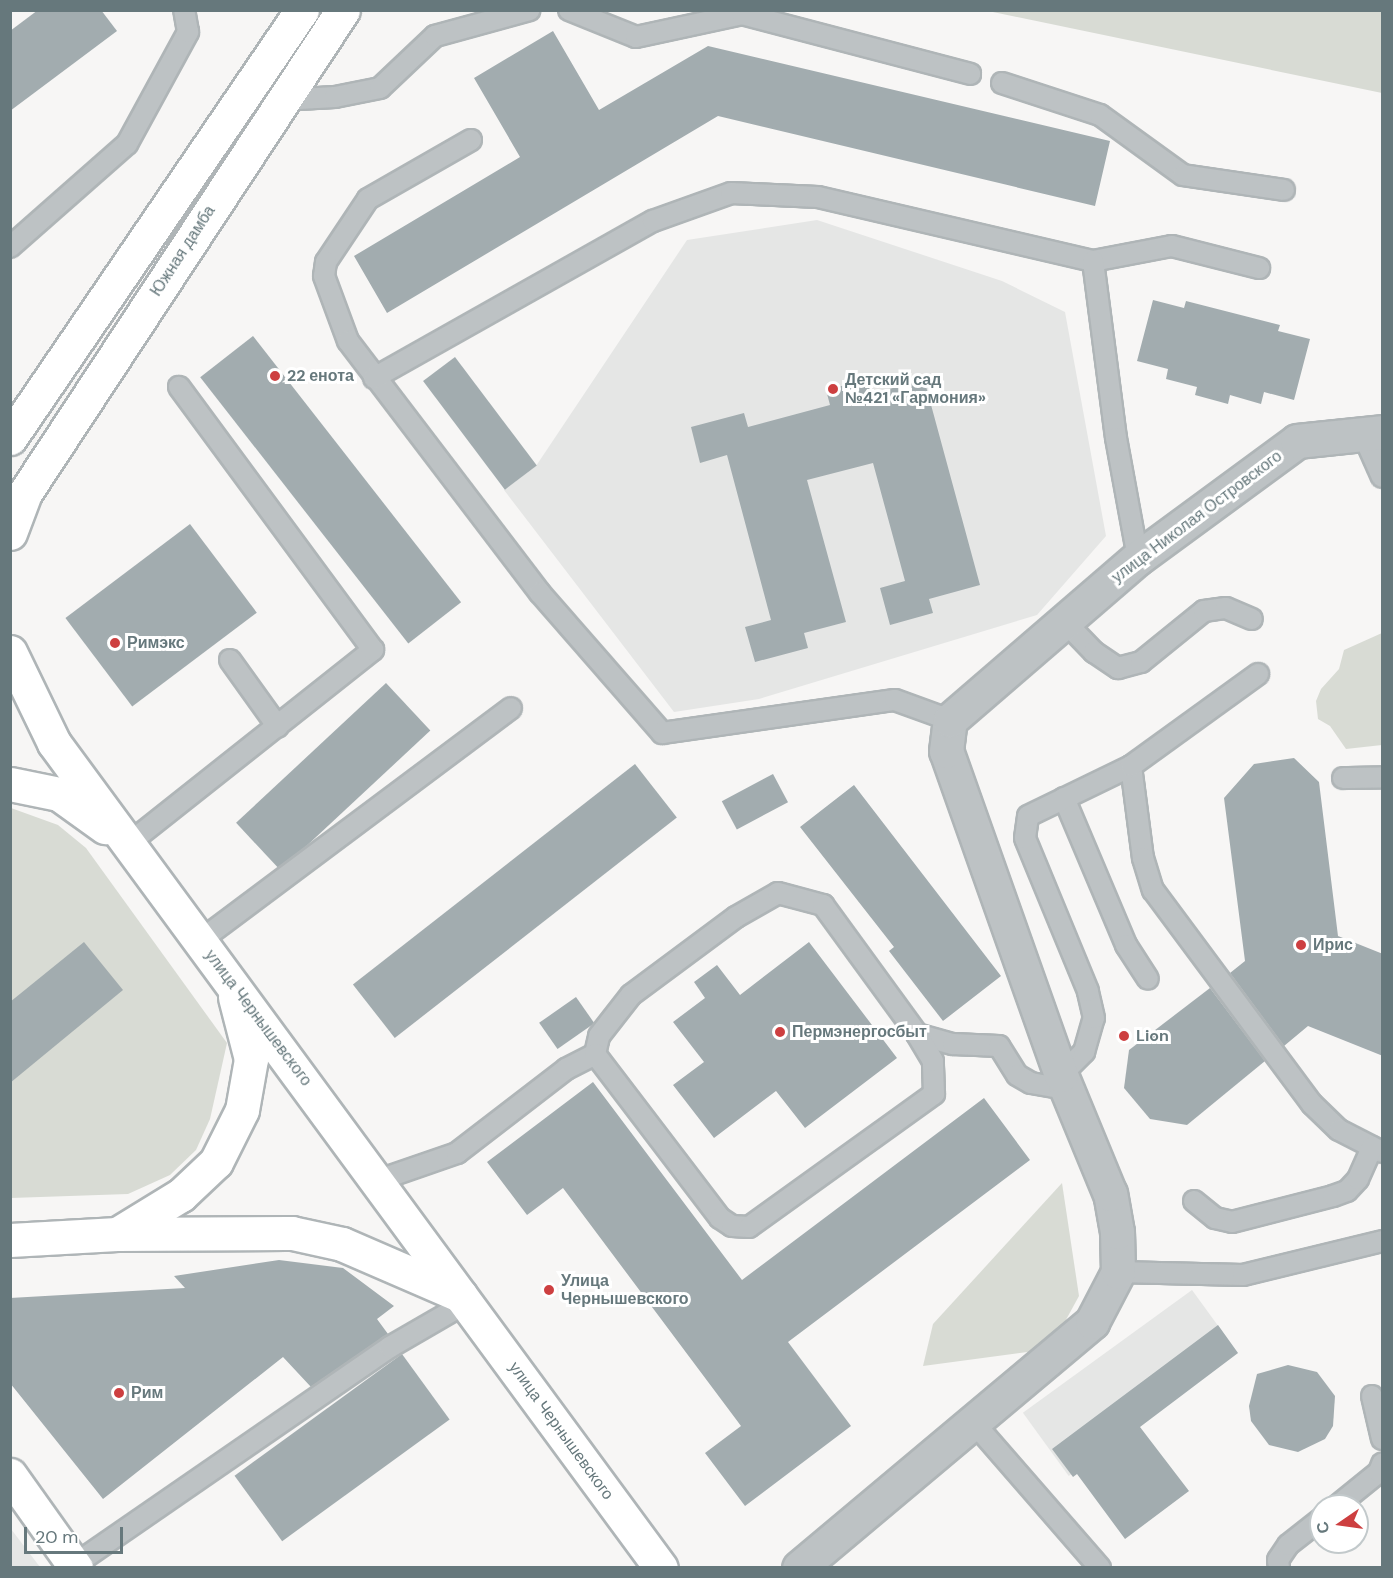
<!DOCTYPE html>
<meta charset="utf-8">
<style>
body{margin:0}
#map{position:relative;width:1393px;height:1578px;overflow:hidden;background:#f7f6f5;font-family:"DM Sans",sans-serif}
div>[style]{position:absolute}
.built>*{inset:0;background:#e5e6e5;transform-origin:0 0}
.green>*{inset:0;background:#d8dbd4}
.building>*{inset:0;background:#a2acaf;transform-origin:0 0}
.roads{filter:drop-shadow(2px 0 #afb5b7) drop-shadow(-2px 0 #afb5b7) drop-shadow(0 2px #afb5b7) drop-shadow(0 -2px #afb5b7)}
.service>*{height:20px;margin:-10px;padding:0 10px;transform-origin:10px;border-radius:10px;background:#bdc2c4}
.minor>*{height:33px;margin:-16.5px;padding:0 16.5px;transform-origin:16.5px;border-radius:16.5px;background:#bdc2c4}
.primary>*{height:33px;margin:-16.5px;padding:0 16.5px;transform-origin:16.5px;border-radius:16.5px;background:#fff}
.dots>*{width:16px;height:16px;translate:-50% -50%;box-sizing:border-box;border:3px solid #fff;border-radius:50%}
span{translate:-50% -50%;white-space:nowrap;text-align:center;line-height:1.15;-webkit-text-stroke:6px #fff;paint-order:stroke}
.street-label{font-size:16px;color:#66787c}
.poi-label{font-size:16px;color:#66787c;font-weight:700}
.left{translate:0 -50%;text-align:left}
.frame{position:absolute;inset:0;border:12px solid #66787c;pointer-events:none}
.north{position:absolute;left:1309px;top:1494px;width:60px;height:60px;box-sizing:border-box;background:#fff;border:2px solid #c2c9cb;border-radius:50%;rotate:257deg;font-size:16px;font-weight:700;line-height:24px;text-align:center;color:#66787c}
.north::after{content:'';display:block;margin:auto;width:21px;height:27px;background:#cd3f40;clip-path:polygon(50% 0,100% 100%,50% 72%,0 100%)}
.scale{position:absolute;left:24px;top:1527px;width:99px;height:27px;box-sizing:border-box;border:3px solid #66787c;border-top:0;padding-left:8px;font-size:18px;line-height:21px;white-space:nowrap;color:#66787c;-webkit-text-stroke:4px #fff;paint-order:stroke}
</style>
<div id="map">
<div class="built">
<div style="clip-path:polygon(817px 220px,1002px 281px,1065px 312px,1106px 536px,1037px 615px,759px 699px,674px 712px,504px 490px,536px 466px,687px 240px)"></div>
<div style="left:1192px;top:1290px;width:78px;height:209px;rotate:54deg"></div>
<div style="clip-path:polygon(10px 1529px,11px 1529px,40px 1567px,11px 1567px)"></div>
</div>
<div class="green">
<div style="clip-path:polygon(988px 11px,1382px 11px,1382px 93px)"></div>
<div style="clip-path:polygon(1382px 633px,1382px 745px,1346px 749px,1330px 726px,1318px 719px,1316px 701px,1321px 689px,1339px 669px,1344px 650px)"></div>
<div style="clip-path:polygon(11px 808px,58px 825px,86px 848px,227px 1043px,210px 1119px,196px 1150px,170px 1175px,128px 1194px,11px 1198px)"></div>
<div style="clip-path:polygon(1062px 1183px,1079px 1296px,1050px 1349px,923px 1366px,933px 1324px)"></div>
</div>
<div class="building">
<div style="clip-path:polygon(38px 10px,101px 10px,117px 31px,10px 111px,10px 31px)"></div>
<div style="clip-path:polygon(553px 31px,599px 110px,708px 46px,1110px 141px,1095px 206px,718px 116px,387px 313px,354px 256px,520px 157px,474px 78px)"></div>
<div style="clip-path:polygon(1153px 300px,1184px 308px,1186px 301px,1280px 325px,1278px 331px,1310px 339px,1294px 400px,1264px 392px,1261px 404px,1230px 395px,1228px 404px,1195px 395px,1197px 387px,1166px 379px,1168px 369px,1137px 361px)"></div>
<div style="left:253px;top:336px;width:338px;height:67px;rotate:52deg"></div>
<div style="left:455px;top:357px;width:136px;height:40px;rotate:53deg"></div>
<div style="clip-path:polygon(868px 379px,872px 394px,924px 379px,980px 585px,929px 599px,933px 613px,890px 625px,880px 588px,905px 581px,873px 463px,807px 480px,846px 622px,804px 633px,808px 648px,755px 662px,745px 627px,771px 620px,727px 455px,700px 463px,691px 427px,744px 413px,748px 427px,830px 405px,826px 390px)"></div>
<div style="left:190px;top:524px;width:111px;height:156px;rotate:53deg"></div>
<div style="left:386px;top:683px;width:65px;height:205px;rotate:47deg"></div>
<div style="clip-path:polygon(1294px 758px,1319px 782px,1338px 936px,1383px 954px,1383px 1056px,1308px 1026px,1284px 1046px,1230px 973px,1245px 961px,1224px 798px,1254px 764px)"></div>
<div style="left:635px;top:764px;width:68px;height:358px;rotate:52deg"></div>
<div style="left:773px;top:774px;width:32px;height:58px;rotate:62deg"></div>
<div style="clip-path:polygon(854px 785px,1001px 976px,943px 1021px,889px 951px,894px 947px,800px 827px)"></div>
<div style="clip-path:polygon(84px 942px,123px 990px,10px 1083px,10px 1002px)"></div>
<div style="clip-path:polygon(809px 942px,897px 1058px,805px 1128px,776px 1091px,714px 1138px,673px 1085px,704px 1062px,673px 1022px,705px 998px,694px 982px,717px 965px,740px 995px)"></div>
<div style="clip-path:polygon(1210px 988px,1265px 1061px,1187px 1125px,1150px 1119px,1124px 1088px,1129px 1050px)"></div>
<div style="left:576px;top:997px;width:32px;height:45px;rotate:55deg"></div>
<div style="clip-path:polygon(593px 1082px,742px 1280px,984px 1098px,1030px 1160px,788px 1342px,851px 1426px,745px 1506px,705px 1453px,741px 1426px,563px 1188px,527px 1215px,487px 1162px)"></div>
<div style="clip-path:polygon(279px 1260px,343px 1268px,394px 1306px,377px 1319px,388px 1334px,311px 1387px,283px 1357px,103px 1499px,10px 1383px,10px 1298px,185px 1288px,174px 1276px)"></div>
<div style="clip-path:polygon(1218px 1325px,1238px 1353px,1140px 1427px,1189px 1491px,1125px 1539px,1077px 1474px,1073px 1477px,1052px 1449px)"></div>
<div style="left:402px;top:1354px;width:81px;height:207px;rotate:54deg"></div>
<div style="clip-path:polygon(1288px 1365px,1317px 1372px,1335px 1396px,1333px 1426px,1325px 1439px,1298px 1452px,1269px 1445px,1251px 1421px,1249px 1406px,1257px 1374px)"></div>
</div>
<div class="roads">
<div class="service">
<div style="left:569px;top:10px;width:72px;rotate:21.9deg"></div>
<div style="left:636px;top:37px;width:108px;rotate:-12.2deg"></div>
<div style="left:742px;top:14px;width:236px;rotate:14.7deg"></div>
<div style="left:1002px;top:83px;width:103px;rotate:18.1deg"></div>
<div style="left:1100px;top:115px;width:102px;rotate:35.9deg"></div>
<div style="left:1183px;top:175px;width:102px;rotate:8.4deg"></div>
<div style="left:281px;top:100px;width:54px;rotate:-3.2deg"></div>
<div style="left:335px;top:97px;width:46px;rotate:-11.3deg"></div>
<div style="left:380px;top:88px;width:76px;rotate:-43.4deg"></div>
<div style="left:435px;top:36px;width:98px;rotate:-15.3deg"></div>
<div style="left:471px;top:140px;width:119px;rotate:150.2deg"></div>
<div style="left:368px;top:199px;width:76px;rotate:123.7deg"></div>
<div style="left:326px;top:262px;width:14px;rotate:98deg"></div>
<div style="left:324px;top:276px;width:69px;rotate:69.7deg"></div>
<div style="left:348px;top:341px;width:317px;rotate:52.7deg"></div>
<div style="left:540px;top:593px;width:186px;rotate:48.9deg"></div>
<div style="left:662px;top:733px;width:235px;rotate:-8.1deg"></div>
<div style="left:895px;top:700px;width:59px;rotate:20deg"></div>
<div style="left:10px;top:247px;width:156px;rotate:-41.4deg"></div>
<div style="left:127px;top:144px;width:128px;rotate:-61.4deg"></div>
<div style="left:188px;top:32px;width:22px;rotate:-100deg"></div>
<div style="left:1093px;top:261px;width:80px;rotate:-10.8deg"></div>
<div style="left:1172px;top:246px;width:90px;rotate:14.2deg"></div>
<div style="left:374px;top:378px;width:320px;rotate:-29.4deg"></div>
<div style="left:653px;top:221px;width:83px;rotate:-19.7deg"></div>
<div style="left:731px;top:193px;width:87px;rotate:2.6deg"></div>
<div style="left:818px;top:197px;width:282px;rotate:13.1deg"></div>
<div style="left:1093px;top:261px;width:178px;rotate:82.6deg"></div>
<div style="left:1116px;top:438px;width:122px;rotate:79.6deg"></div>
<div style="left:1362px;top:432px;width:49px;rotate:66deg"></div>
<div style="left:1065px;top:622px;width:42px;rotate:46deg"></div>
<div style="left:1094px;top:652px;width:29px;rotate:34deg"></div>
<div style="left:1118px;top:668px;width:24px;rotate:-15deg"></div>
<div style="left:1141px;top:662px;width:81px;rotate:-39deg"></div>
<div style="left:1204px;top:611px;width:22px;rotate:-8deg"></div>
<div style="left:1226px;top:608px;width:28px;rotate:23deg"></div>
<div style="left:230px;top:660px;width:82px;rotate:54.4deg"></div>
<div style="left:1131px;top:766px;width:93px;rotate:82.6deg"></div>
<div style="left:1143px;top:858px;width:34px;rotate:73deg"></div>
<div style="left:1153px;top:890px;width:267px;rotate:53.4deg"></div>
<div style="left:1312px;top:1104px;width:37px;rotate:44deg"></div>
<div style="left:1339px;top:1130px;width:48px;rotate:27.1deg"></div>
<div style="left:1343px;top:778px;width:39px;rotate:-1deg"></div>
<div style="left:1064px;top:798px;width:160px;rotate:67.1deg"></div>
<div style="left:1126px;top:945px;width:40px;rotate:57.1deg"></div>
<div style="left:128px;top:844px;width:313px;rotate:-38.4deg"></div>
<div style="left:373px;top:650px;width:327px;rotate:-126.4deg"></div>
<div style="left:201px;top:940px;width:387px;rotate:-36.8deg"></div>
<div style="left:595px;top:1054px;width:18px;rotate:-77deg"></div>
<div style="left:599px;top:1036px;width:52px;rotate:-52deg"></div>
<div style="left:631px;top:995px;width:131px;rotate:-36.6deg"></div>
<div style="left:736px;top:917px;width:48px;rotate:-29.7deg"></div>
<div style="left:778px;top:893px;width:47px;rotate:14.9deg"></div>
<div style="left:823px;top:905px;width:160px;rotate:53.9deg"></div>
<div style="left:917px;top:1034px;width:37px;rotate:16deg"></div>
<div style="left:953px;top:1044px;width:46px;rotate:2.5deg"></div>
<div style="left:999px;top:1046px;width:34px;rotate:58deg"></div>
<div style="left:1017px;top:1075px;width:16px;rotate:30deg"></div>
<div style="left:1031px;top:1083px;width:36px;rotate:10deg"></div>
<div style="left:1061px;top:1075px;width:33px;rotate:-45deg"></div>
<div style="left:1084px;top:1052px;width:35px;rotate:-74deg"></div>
<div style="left:1094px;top:1018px;width:28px;rotate:-103deg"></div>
<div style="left:1088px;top:991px;width:165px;rotate:-112.4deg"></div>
<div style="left:1025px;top:838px;width:22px;rotate:-82deg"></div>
<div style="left:1028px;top:816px;width:114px;rotate:-25.9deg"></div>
<div style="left:1131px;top:766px;width:157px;rotate:-35.9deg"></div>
<div style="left:379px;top:1180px;width:83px;rotate:-19.1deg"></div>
<div style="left:457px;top:1153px;width:138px;rotate:-37.6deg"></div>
<div style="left:566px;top:1069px;width:33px;rotate:-27deg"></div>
<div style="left:595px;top:1054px;width:206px;rotate:52.7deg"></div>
<div style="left:720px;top:1218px;width:14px;rotate:34deg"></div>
<div style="left:732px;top:1226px;width:17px;rotate:3deg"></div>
<div style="left:749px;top:1227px;width:228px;rotate:-35.7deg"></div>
<div style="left:934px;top:1094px;width:33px;rotate:-92deg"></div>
<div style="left:933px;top:1061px;width:31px;rotate:-121deg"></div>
<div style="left:1194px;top:1201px;width:27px;rotate:39deg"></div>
<div style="left:1215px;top:1218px;width:17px;rotate:13deg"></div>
<div style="left:1232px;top:1222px;width:104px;rotate:-14.4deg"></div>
<div style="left:1333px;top:1196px;width:15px;rotate:-20deg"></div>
<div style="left:1347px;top:1191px;width:16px;rotate:-47deg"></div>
<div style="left:1358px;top:1179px;width:35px;rotate:-66deg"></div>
<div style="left:1118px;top:1272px;width:125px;rotate:1.4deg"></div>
<div style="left:1243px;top:1275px;width:143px;rotate:-13.7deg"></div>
<div style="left:1372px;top:1396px;width:44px;rotate:76.9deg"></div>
<div style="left:974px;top:1423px;width:192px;rotate:49deg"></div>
<div style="left:1337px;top:1506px;width:54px;rotate:-39deg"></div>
<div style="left:1379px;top:1472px;width:9px;rotate:-69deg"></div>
<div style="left:74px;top:1565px;width:384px;rotate:-34.6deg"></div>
<div style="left:390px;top:1347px;width:88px;rotate:-30.1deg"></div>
<div style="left:1279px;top:1568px;width:8px;rotate:-97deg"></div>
<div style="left:1278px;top:1560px;width:18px;rotate:-56deg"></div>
<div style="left:1288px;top:1545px;width:42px;rotate:-38.2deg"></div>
</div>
<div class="minor">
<div style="left:799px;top:1568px;width:383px;rotate:-40deg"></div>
<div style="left:1092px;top:1322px;width:56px;rotate:-62.5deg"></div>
<div style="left:1118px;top:1272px;width:40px;rotate:-91.4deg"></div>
<div style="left:1117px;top:1232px;width:39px;rotate:-100deg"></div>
<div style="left:1110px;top:1194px;width:129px;rotate:-112.4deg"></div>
<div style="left:1061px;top:1075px;width:344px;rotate:-109.5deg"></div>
<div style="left:946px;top:751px;width:31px;rotate:-83deg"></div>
<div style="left:950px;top:720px;width:248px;rotate:-40.8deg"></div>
<div style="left:1138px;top:558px;width:197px;rotate:-36.3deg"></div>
<div style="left:1297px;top:441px;width:85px;rotate:-6deg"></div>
</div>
<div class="primary">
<div style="left:10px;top:438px;width:518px;rotate:-55.7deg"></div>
<div style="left:10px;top:533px;width:43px;rotate:-69.4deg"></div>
<div style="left:25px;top:493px;width:578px;rotate:-56.64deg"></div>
<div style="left:10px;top:652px;width:101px;rotate:64.2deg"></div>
<div style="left:54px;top:743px;width:1024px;rotate:53.66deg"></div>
<div style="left:10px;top:784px;width:50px;rotate:11.5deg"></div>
<div style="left:59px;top:794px;width:57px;rotate:35.7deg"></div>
<div style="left:117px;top:1234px;width:175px;rotate:-0.3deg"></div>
<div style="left:292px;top:1233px;width:51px;rotate:12.4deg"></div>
<div style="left:342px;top:1244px;width:129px;rotate:23.4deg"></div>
<div style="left:10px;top:1240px;width:107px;rotate:-3.2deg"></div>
<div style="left:117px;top:1234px;width:75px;rotate:-31.4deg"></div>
<div style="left:181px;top:1195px;width:48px;rotate:-43.3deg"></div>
<div style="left:216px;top:1162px;width:58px;rotate:-63.4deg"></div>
<div style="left:242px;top:1110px;width:52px;rotate:-80deg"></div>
<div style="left:251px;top:1059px;width:64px;rotate:-104.5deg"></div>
<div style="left:10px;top:1475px;width:114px;rotate:54.6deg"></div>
</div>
</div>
<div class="dots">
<div style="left:275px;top:376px;background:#cd3f40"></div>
<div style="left:833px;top:389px;background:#cd3f40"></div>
<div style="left:115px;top:643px;background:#cd3f40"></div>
<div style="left:1301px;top:945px;background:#cd3f40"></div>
<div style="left:780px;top:1032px;background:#cd3f40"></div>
<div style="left:1124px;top:1036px;background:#cd3f40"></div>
<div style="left:549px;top:1290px;background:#cd3f40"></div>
<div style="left:119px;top:1393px;background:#cd3f40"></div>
</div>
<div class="street-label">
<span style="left:183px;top:251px;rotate:-57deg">Южная дамба</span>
<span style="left:1197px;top:517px;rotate:-37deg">улица Николая Островского</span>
<span style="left:258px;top:1018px;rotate:53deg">улица Чернышевского</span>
<span style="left:561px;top:1431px;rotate:54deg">улица Чернышевского</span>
</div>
<div class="poi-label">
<span class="left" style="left:287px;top:376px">22 енота</span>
<span class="left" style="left:845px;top:389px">Детский сад<br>№421 «Гармония»</span>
<span class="left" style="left:127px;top:643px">Римэкс</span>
<span class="left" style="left:1313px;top:945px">Ирис</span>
<span class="left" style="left:792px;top:1032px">Пермэнергосбыт</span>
<span class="left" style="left:1136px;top:1036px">Lion</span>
<span class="left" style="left:561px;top:1290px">Улица<br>Чернышевского</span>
<span class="left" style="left:131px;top:1393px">Рим</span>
</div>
<div class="frame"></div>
<div class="north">С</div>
<div class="scale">20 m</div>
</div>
